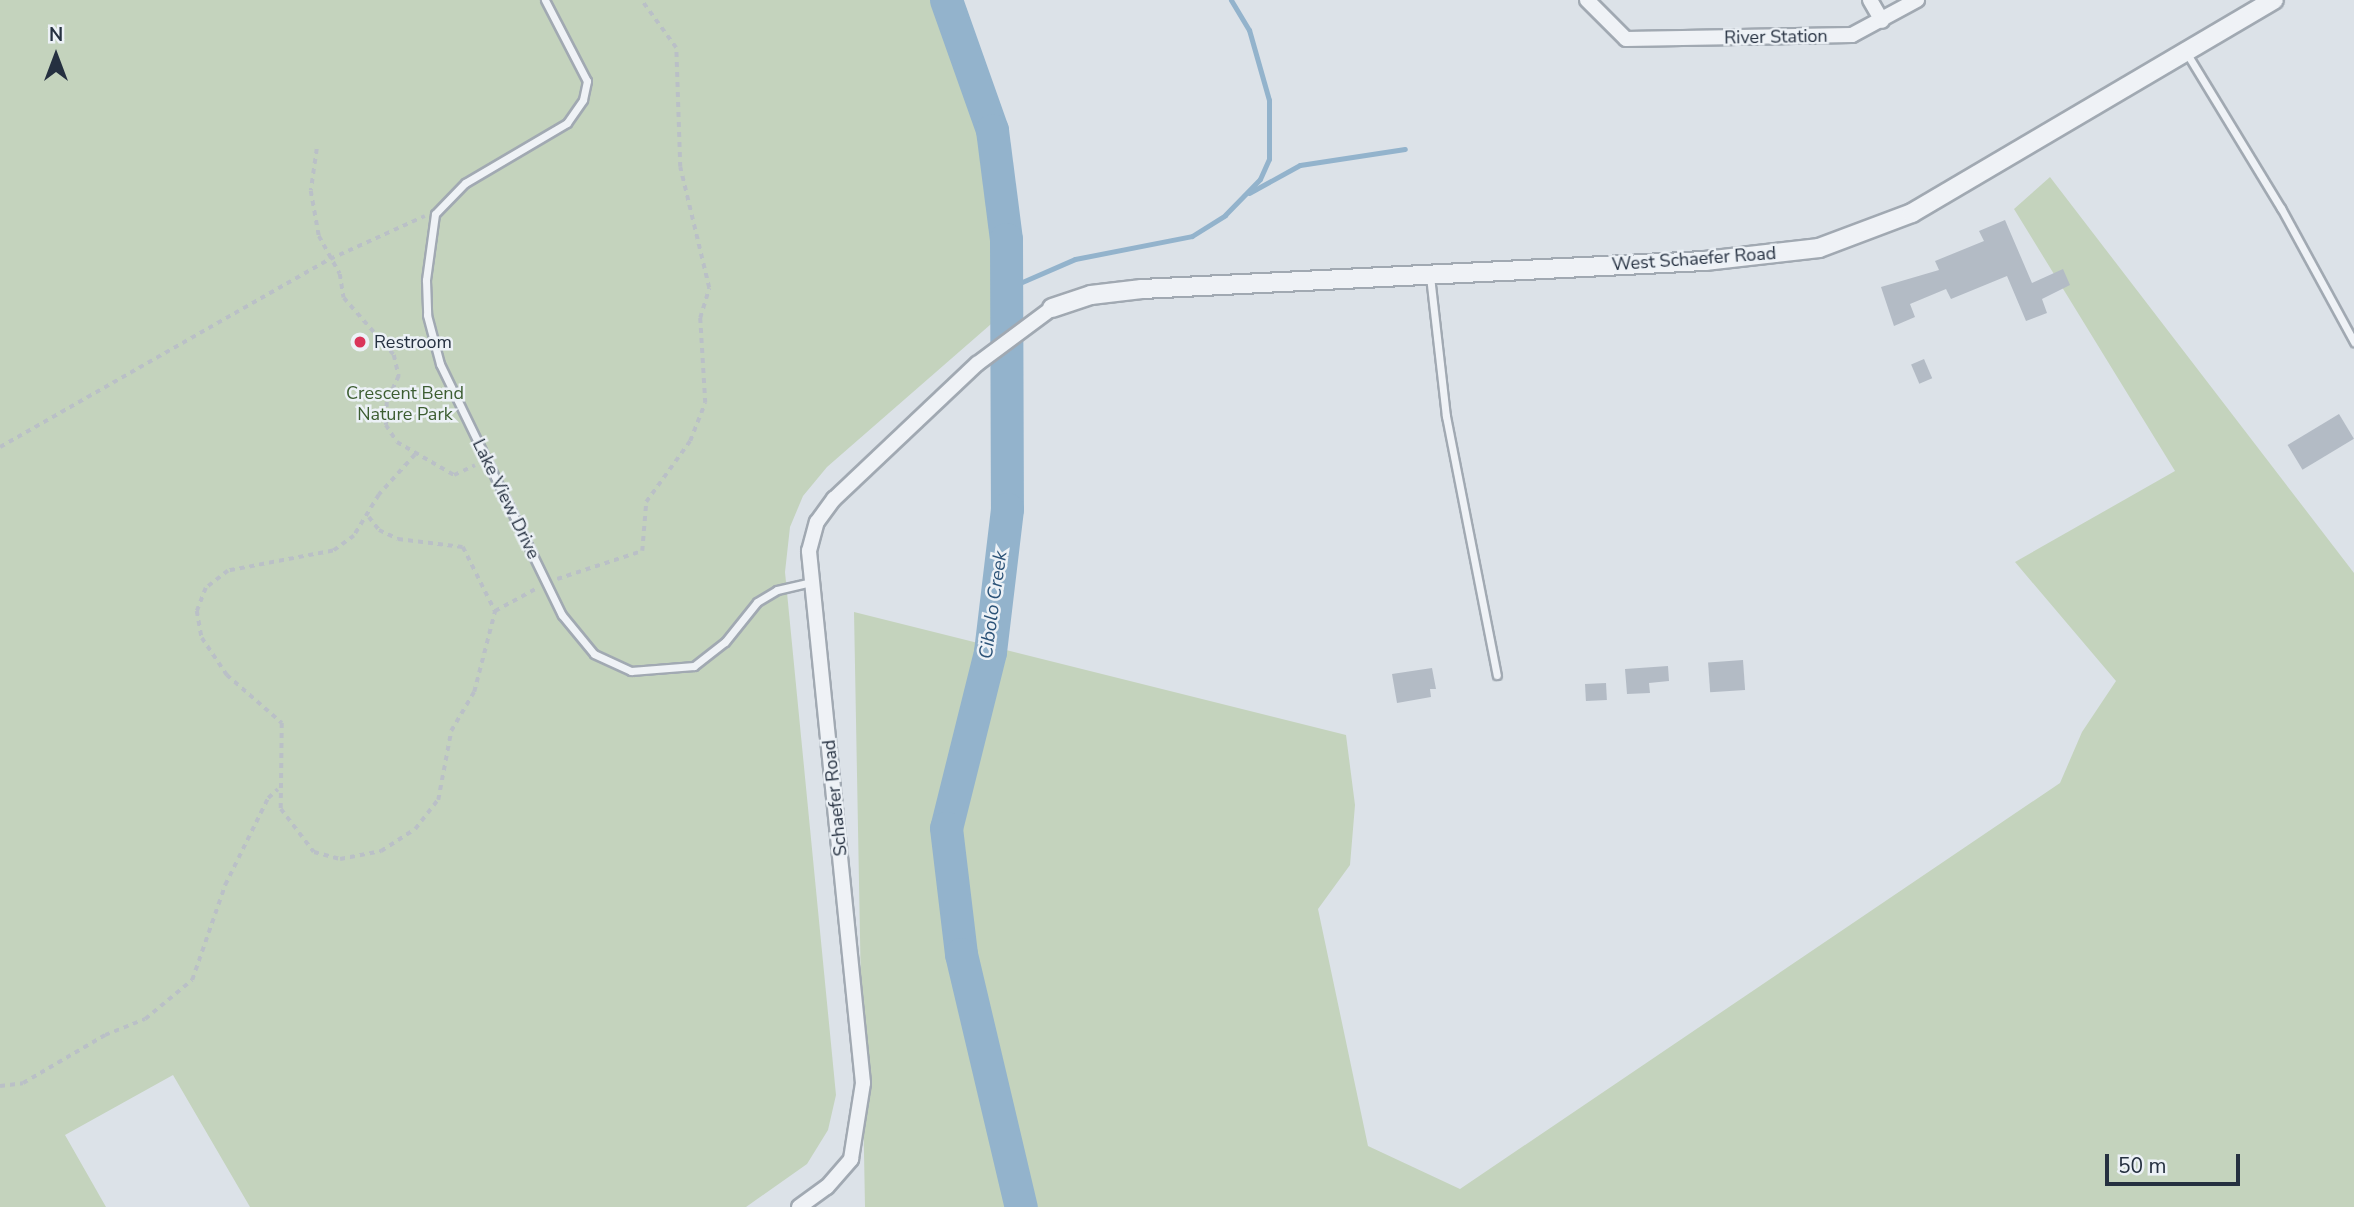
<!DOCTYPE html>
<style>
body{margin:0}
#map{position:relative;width:2354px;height:1207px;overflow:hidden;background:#dce2e8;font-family:"Nunito Sans",sans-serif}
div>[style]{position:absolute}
.green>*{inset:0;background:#c4d3bd}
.stream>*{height:5px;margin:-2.5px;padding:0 2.5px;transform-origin:2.5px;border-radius:2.5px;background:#93b3cc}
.river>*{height:33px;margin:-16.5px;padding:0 16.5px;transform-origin:16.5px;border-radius:16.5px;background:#93b3cc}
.building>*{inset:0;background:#b3bbc5;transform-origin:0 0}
.path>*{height:3.5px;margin-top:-1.75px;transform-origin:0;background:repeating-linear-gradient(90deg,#bac0c7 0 5px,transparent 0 10px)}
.roads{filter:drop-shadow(2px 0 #a1a9b2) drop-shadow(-2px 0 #a1a9b2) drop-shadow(0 2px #a1a9b2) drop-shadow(0 -2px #a1a9b2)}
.service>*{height:7px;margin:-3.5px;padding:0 3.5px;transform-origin:3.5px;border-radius:3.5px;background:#eff2f6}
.minor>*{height:14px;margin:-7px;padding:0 7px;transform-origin:7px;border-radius:7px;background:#eff2f6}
.tertiary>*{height:18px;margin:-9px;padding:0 9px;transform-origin:9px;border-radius:9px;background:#eff2f6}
.dots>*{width:19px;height:19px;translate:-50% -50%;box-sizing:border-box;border:4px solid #ecf1f6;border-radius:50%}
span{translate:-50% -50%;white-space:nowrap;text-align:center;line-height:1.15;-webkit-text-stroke:5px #ecf1f6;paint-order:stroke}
.street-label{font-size:18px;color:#253040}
.poi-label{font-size:18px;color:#253040}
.left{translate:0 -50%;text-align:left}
.park-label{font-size:18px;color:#3c5d31}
.water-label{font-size:19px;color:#2b5277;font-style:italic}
.north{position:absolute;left:21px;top:21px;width:70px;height:70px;-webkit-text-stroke:5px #ecf1f6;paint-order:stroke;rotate:0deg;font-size:19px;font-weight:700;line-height:28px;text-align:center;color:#253040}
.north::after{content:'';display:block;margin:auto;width:24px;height:32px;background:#253040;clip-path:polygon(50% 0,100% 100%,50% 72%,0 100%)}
.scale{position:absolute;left:2105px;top:1154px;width:135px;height:32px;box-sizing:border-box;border:4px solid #253040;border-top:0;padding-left:9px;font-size:21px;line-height:24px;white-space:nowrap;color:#253040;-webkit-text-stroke:5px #ecf1f6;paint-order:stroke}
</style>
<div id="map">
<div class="green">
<div style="clip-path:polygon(0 0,946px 0,992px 130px,1006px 239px,1006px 311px,827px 467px,803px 496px,790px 527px,785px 572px,836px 1095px,828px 1130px,807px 1164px,746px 1207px,250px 1207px,173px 1075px,65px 1135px,106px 1207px,0 1207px)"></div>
<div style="clip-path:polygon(2050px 177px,2354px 573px,2354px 1207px,865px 1207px,854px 612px,1346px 735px,1355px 805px,1350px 865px,1318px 909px,1368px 1146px,1460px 1189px,2060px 783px,2082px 732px,2116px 681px,2015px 562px,2175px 471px,2014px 209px)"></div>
</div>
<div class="stream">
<div style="left:1249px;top:193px;width:58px;rotate:-28.8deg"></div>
<div style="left:1300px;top:165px;width:106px;rotate:-8.7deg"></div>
<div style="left:1006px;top:289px;width:75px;rotate:-23.5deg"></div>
<div style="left:1075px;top:259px;width:119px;rotate:-11.1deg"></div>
<div style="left:1192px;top:236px;width:39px;rotate:-32deg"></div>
<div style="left:1225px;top:215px;width:50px;rotate:-45.8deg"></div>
<div style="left:1260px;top:179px;width:22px;rotate:-66deg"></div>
<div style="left:1269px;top:159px;width:59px;rotate:-90deg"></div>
<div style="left:1269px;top:100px;width:73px;rotate:-105.9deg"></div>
<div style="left:1249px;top:30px;width:35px;rotate:-121deg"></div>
</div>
<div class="river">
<div style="left:946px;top:0;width:138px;rotate:70.5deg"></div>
<div style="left:992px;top:130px;width:110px;rotate:82.7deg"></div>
<div style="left:1006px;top:239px;width:270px;rotate:89.8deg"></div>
<div style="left:1007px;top:509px;width:144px;rotate:96.8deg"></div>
<div style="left:990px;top:652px;width:181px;rotate:104deg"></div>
<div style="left:946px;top:828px;width:127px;rotate:83.2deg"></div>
<div style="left:961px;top:954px;width:260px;rotate:76.7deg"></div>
</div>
<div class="building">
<div style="clip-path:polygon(2005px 220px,2032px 283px,2063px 269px,2070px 285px,2042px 299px,2047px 313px,2026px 321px,2007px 276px,1951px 299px,1946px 289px,1910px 304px,1915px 317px,1894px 326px,1881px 287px,1939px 270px,1935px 261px,1984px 241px,1979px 231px)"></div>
<div style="left:1924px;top:359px;width:21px;height:14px;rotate:67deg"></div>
<div style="left:2339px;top:414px;width:29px;height:60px;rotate:59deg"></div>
<div style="left:1743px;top:660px;width:30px;height:35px;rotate:86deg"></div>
<div style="clip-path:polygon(1668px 666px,1669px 681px,1649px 683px,1650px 693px,1627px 694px,1625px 669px)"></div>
<div style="clip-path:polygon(1432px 668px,1436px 689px,1430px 689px,1431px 697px,1397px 703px,1392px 674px)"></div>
<div style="left:1606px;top:683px;width:17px;height:21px;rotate:87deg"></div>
</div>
<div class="path">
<div style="left:317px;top:149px;width:42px;rotate:98.1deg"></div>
<div style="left:311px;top:191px;width:46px;rotate:79.9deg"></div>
<div style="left:319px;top:236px;width:43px;rotate:61.1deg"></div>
<div style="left:340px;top:274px;width:24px;rotate:81deg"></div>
<div style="left:344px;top:298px;width:76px;rotate:48.7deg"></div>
<div style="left:394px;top:355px;width:22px;rotate:77deg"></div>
<div style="left:399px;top:376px;width:29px;rotate:115deg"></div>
<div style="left:387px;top:402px;width:23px;rotate:92deg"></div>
<div style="left:386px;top:425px;width:20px;rotate:57deg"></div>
<div style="left:397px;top:442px;width:66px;rotate:30.1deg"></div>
<div style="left:454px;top:475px;width:23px;rotate:-25deg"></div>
<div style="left:0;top:447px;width:380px;rotate:-29.7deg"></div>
<div style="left:330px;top:259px;width:104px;rotate:-24.4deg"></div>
<div style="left:415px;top:455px;width:54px;rotate:132deg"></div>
<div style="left:379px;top:495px;width:48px;rotate:121.4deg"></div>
<div style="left:354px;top:536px;width:26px;rotate:144deg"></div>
<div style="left:333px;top:551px;width:107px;rotate:169.2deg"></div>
<div style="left:228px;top:571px;width:28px;rotate:142deg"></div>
<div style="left:206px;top:588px;width:25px;rotate:111deg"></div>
<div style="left:197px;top:611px;width:27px;rotate:80deg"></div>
<div style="left:202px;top:638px;width:45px;rotate:56deg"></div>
<div style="left:227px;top:675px;width:73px;rotate:41.1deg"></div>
<div style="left:282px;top:723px;width:86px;rotate:90.7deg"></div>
<div style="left:281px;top:809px;width:54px;rotate:52.5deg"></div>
<div style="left:314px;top:852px;width:27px;rotate:15deg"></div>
<div style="left:340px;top:859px;width:42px;rotate:-11deg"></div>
<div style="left:381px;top:851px;width:40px;rotate:-32.9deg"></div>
<div style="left:415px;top:829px;width:37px;rotate:-52deg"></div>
<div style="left:438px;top:800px;width:70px;rotate:-79.3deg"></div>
<div style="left:451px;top:731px;width:45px;rotate:-59.5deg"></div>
<div style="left:474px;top:692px;width:84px;rotate:-75.5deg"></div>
<div style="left:495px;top:611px;width:48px;rotate:-28.7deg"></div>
<div style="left:369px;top:517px;width:16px;rotate:52deg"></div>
<div style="left:379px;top:530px;width:21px;rotate:25deg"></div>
<div style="left:398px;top:539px;width:65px;rotate:7deg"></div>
<div style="left:463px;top:547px;width:72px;rotate:63.4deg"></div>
<div style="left:557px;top:579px;width:89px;rotate:-18.2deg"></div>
<div style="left:642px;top:551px;width:49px;rotate:-85.3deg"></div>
<div style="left:646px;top:502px;width:75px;rotate:-54.2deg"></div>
<div style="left:690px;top:441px;width:41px;rotate:-68.5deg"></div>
<div style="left:705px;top:403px;width:85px;rotate:-93.4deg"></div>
<div style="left:700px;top:318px;width:31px;rotate:-73deg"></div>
<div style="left:709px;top:288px;width:124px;rotate:-103.5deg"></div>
<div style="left:680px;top:167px;width:119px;rotate:-91.9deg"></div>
<div style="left:676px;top:48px;width:59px;rotate:-126.1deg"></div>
<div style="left:0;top:1086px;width:23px;rotate:-7deg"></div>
<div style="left:23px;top:1083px;width:95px;rotate:-30.3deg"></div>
<div style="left:105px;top:1035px;width:43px;rotate:-21.8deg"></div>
<div style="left:145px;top:1019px;width:61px;rotate:-39.7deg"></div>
<div style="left:192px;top:980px;width:101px;rotate:-70.8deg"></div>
<div style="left:225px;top:885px;width:97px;rotate:-63.7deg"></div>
<div style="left:268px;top:798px;width:13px;rotate:-42deg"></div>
</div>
<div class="roads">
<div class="service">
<div style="left:545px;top:0;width:91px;rotate:62.6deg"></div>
<div style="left:587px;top:81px;width:19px;rotate:102deg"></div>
<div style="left:583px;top:100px;width:28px;rotate:125deg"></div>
<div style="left:567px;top:123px;width:118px;rotate:149.5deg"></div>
<div style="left:465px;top:183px;width:43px;rotate:134.1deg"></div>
<div style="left:435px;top:214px;width:67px;rotate:97.8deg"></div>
<div style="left:426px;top:280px;width:35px;rotate:88deg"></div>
<div style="left:427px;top:315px;width:51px;rotate:75.1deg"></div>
<div style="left:440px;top:364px;width:279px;rotate:64.1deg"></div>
<div style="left:562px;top:615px;width:50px;rotate:50.6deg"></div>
<div style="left:594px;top:654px;width:41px;rotate:24.7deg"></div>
<div style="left:631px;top:671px;width:63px;rotate:-4.5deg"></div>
<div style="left:694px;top:666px;width:39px;rotate:-38deg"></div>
<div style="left:725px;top:642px;width:51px;rotate:-51.3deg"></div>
<div style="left:757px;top:602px;width:23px;rotate:-31deg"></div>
<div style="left:777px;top:590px;width:37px;rotate:-13deg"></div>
<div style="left:2186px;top:52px;width:183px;rotate:58.7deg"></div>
<div style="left:2281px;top:208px;width:153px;rotate:61.4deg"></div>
<div style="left:1430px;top:276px;width:141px;rotate:83.5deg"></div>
<div style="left:1446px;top:416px;width:264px;rotate:78.9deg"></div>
</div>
<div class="minor">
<div style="left:1587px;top:0;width:55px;rotate:45deg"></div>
<div style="left:1626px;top:39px;width:226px;rotate:-1deg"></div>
<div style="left:1852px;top:35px;width:74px;rotate:-28.3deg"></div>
<div style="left:1870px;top:0;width:24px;rotate:60deg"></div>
<div style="left:799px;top:1207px;width:34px;rotate:-36deg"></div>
<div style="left:827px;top:1187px;width:37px;rotate:-49deg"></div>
<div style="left:851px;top:1159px;width:77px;rotate:-81deg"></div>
<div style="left:863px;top:1083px;width:535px;rotate:-95.8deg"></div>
<div style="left:809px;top:551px;width:30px;rotate:-75deg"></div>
<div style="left:817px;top:522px;width:29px;rotate:-54deg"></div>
<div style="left:834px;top:499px;width:197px;rotate:-43.4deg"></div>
<div style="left:977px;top:364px;width:94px;rotate:-36.7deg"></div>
</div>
<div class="tertiary">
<div style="left:1052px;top:308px;width:41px;rotate:-18.4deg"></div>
<div style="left:1091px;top:295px;width:51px;rotate:-6.7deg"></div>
<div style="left:1142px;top:289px;width:564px;rotate:-2.85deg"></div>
<div style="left:1705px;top:261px;width:115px;rotate:-6.5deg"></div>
<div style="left:1819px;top:248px;width:99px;rotate:-20.6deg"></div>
<div style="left:1912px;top:213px;width:420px;rotate:-30.5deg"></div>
</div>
</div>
<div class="dots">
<div style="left:360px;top:342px;background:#da3459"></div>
</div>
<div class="street-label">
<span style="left:1776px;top:37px;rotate:-1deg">River Station</span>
<span style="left:1694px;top:259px;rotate:-4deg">West Schaefer Road</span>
<span style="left:506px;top:499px;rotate:64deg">Lake View Drive</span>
<span style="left:835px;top:798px;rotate:-96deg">Schaefer Road</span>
</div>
<div class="poi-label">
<span class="left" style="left:374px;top:342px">Restroom</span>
</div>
<div class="park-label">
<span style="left:405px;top:404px">Crescent Bend<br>Nature Park</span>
</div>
<div class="water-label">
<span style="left:994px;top:605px;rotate:-82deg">Cibolo Creek</span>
</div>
<div class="north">N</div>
<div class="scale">50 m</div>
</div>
